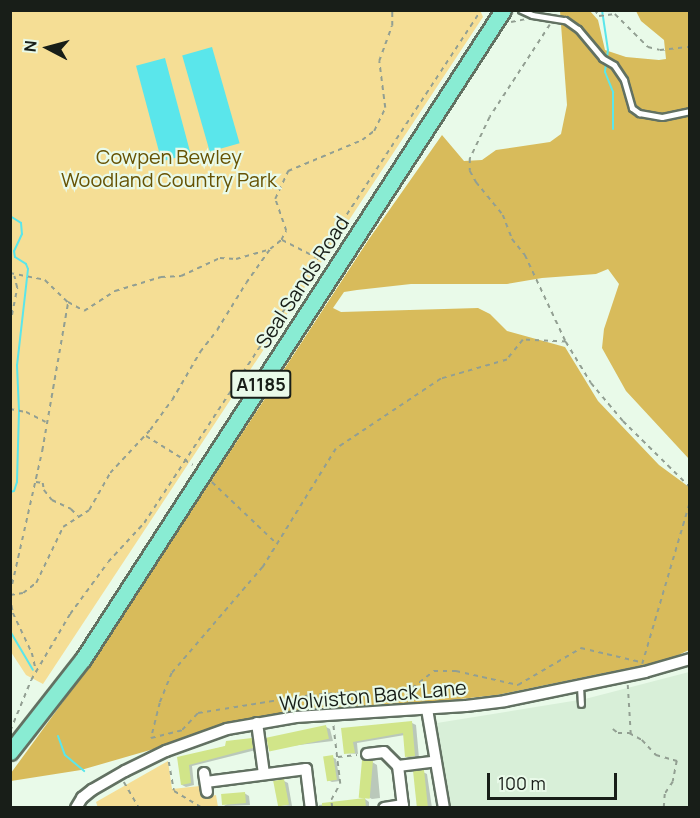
<!DOCTYPE html>
<style>
body{margin:0}
#map{position:relative;width:700px;height:818px;overflow:hidden;background:#e9fae9;font-family:Manrope,sans-serif}
div>[style]{position:absolute}
.built>*{inset:0;background:#d8efd8}
.green>*{inset:0;background:#f5de95}
.forest>*{inset:0;background:#d8bb5b}
.water>*{inset:0;background:#5ae6eb;transform-origin:0 0}
.shadow>*{inset:0;background:#0003}
.stream>*{height:2px;margin:-1px;padding:0 1px;transform-origin:1px;border-radius:1px;background:#5ae6eb}
.building>*{inset:0;background:#d1e589;transform-origin:0 0}
.path>*{height:1.5px;margin-top:-0.75px;transform-origin:0;background:repeating-linear-gradient(90deg,#929f92 0 4.5px,transparent 0 9px)}
.roads{filter:drop-shadow(2px 0 #627162) drop-shadow(-2px 0 #627162) drop-shadow(0 2px #627162) drop-shadow(0 -2px #627162)}
.service>*{height:5px;margin:-2.5px;padding:0 2.5px;transform-origin:2.5px;border-radius:2.5px;background:#fff}
.minor>*{height:10px;margin:-5px;padding:0 5px;transform-origin:5px;border-radius:5px;background:#fff}
.primary>*{height:15px;margin:-7.5px;padding:0 7.5px;transform-origin:7.5px;border-radius:7.5px;background:#89ecd3}
span{translate:-50% -50%;white-space:nowrap;text-align:center;line-height:1.15;-webkit-text-stroke:4.5px #e9fae9;paint-order:stroke}
.shield-label span{padding:2px 4px;background:#e9fae9;border:2px solid;border-radius:4px;-webkit-text-stroke-width:0}
.shield-label{font-size:18px;color:#181e18;font-weight:700}
.park-label{font-size:20px;color:#665203}
.street-label{font-size:20px;color:#181e18}
.frame{position:absolute;inset:0;border:12px solid #181e18;pointer-events:none}
.north{position:absolute;left:18px;top:18px;width:60px;height:60px;-webkit-text-stroke:4px #e9fae9;paint-order:stroke;rotate:276deg;font-size:16px;font-weight:700;line-height:24px;text-align:center;color:#181e18}
.north::after{content:'';display:block;margin:auto;width:21px;height:27px;background:#181e18;clip-path:polygon(50% 0,100% 100%,50% 72%,0 100%)}
.scale{position:absolute;left:487px;top:773px;width:130px;height:27px;box-sizing:border-box;border:3px solid #181e18;border-top:0;padding-left:8px;font-size:18px;line-height:21px;white-space:nowrap;color:#181e18;-webkit-text-stroke:4px #e9fae9;paint-order:stroke}
</style>
<div id="map">
<div class="built">
<div style="clip-path:polygon(689px 672px,689px 807px,448px 807px,437px 723px,585px 699px)"></div>
</div>
<div class="green">
<div style="clip-path:polygon(480px 10px,483px 17px,43px 684px,26px 675px,11px 652px,10px 11px)"></div>
<div style="clip-path:polygon(168px 761px,172px 789px,200px 786px,202px 798px,216px 795px,218px 807px,98px 808px,96px 802px)"></div>
</div>
<div class="forest">
<div style="clip-path:polygon(560px 11px,590px 11px,598px 20px,605px 50px,626px 57px,659px 60px,666px 59px,664px 40px,641px 21px,636px 11px,689px 11px,689px 459px,626px 391px,602px 348px,604px 329px,619px 284px,608px 269px,596px 274px,542px 278px,507px 284px,411px 284px,357px 290px,344px 292px,333px 308px,341px 312px,478px 308px,490px 314px,507px 331px,565px 347px,598px 401px,659px 465px,689px 487px,689px 650px,668px 660px,497px 695px,424px 703px,311px 708px,226px 724px,164px 746px,81px 770px,11px 781px,11px 773px,100px 651px,369px 239px,442px 135px,464px 161px,482px 160px,496px 150px,550px 142px,561px 134px,567px 105px)"></div>
</div>
<div class="water">
<div style="left:212px;top:47px;width:100px;height:31px;rotate:74deg"></div>
<div style="left:165px;top:58px;width:99px;height:30px;rotate:75deg"></div>
</div>
<div class="shadow">
<div style="clip-path:polygon(412px 723px,416px 725px,419px 758px,407px 757px,405px 735px,357px 743px,358px 754px,346px 753px,343px 729px)"></div>
<div style="clip-path:polygon(326px 727px,330px 729px,333px 741px,273px 748px,269px 746px)"></div>
<div style="clip-path:polygon(251px 740px,255px 742px,256px 750px,192px 766px,194px 785px,186px 787px,182px 785px,178px 758px)"></div>
<div style="clip-path:polygon(332px 757px,336px 759px,340px 781px,332px 782px,328px 780px)"></div>
<div style="clip-path:polygon(372px 762px,377px 765px,380px 798px,372px 799px,368px 797px)"></div>
<div style="clip-path:polygon(423px 772px,427px 774px,432px 808px,419px 808px,415px 773px)"></div>
<div style="clip-path:polygon(284px 781px,288px 783px,292px 806px,279px 805px)"></div>
<div style="clip-path:polygon(244px 793px,249px 796px,250px 805px,224px 806px)"></div>
<div style="clip-path:polygon(365px 799px,369px 802px,369px 808px,318px 808px,319px 805px)"></div>
</div>
<div class="stream">
<div style="left:602px;top:10px;width:40px;rotate:81.5deg"></div>
<div style="left:608px;top:50px;width:22px;rotate:98deg"></div>
<div style="left:605px;top:72px;width:22px;rotate:68deg"></div>
<div style="left:613px;top:92px;width:37px;rotate:90deg"></div>
<div style="left:10px;top:216px;width:13px;rotate:32deg"></div>
<div style="left:21px;top:223px;width:11px;rotate:85deg"></div>
<div style="left:22px;top:234px;width:19px;rotate:115deg"></div>
<div style="left:14px;top:251px;width:6px;rotate:81deg"></div>
<div style="left:15px;top:257px;width:13px;rotate:32deg"></div>
<div style="left:26px;top:264px;width:5px;rotate:68deg"></div>
<div style="left:28px;top:269px;width:97px;rotate:96.5deg"></div>
<div style="left:17px;top:365px;width:45px;rotate:87.5deg"></div>
<div style="left:19px;top:410px;width:72px;rotate:91.6deg"></div>
<div style="left:17px;top:482px;width:9px;rotate:108deg"></div>
<div style="left:14px;top:491px;width:4px;rotate:166deg"></div>
<div style="left:10px;top:631px;width:45px;rotate:59.5deg"></div>
<div style="left:58px;top:736px;width:20px;rotate:70deg"></div>
<div style="left:65px;top:755px;width:25px;rotate:40deg"></div>
</div>
<div class="building">
<div style="clip-path:polygon(412px 721px,415px 756px,405px 757px,403px 733px,353px 742px,355px 753px,344px 754px,341px 728px)"></div>
<div style="left:326px;top:725px;width:14px;height:61px;rotate:78deg"></div>
<div style="clip-path:polygon(252px 738px,253px 748px,189px 765px,191px 783px,181px 785px,177px 757px,225px 746px,226px 741px)"></div>
<div style="left:333px;top:755px;width:25px;height:10px;rotate:81deg"></div>
<div style="left:362px;top:760px;width:11px;height:38px;rotate:5deg"></div>
<div style="left:424px;top:770px;width:37px;height:11px;rotate:84deg"></div>
<div style="left:284px;top:779px;width:26px;height:11px;rotate:79deg"></div>
<div style="left:245px;top:792px;width:11px;height:24px;rotate:85deg"></div>
<div style="clip-path:polygon(365px 798px,366px 807px,322px 807px,322px 803px)"></div>
</div>
<div class="path">
<div style="left:595px;top:10px;width:7px;rotate:56deg"></div>
<div style="left:599px;top:16px;width:16px;rotate:-7deg"></div>
<div style="left:615px;top:14px;width:47px;rotate:45deg"></div>
<div style="left:648px;top:47px;width:12px;rotate:14deg"></div>
<div style="left:660px;top:50px;width:30px;rotate:-6deg"></div>
<div style="left:511px;top:22px;width:15px;rotate:-11deg"></div>
<div style="left:550px;top:25px;width:110px;rotate:123.1deg"></div>
<div style="left:490px;top:117px;width:47px;rotate:115.5deg"></div>
<div style="left:470px;top:159px;width:12px;rotate:90deg"></div>
<div style="left:470px;top:171px;width:13px;rotate:61deg"></div>
<div style="left:476px;top:182px;width:43px;rotate:50.7deg"></div>
<div style="left:503px;top:215px;width:26px;rotate:69deg"></div>
<div style="left:512px;top:239px;width:21px;rotate:51deg"></div>
<div style="left:525px;top:255px;width:96px;rotate:64.8deg"></div>
<div style="left:566px;top:342px;width:48px;rotate:58.6deg"></div>
<div style="left:591px;top:383px;width:50px;rotate:49.9deg"></div>
<div style="left:623px;top:421px;width:94px;rotate:44.6deg"></div>
<div style="left:282px;top:240px;width:39px;rotate:27deg"></div>
<div style="left:10px;top:273px;width:36px;rotate:11deg"></div>
<div style="left:45px;top:280px;width:32px;rotate:44deg"></div>
<div style="left:10px;top:324px;width:37px;rotate:-79deg"></div>
<div style="left:17px;top:288px;width:12px;rotate:-104deg"></div>
<div style="left:566px;top:342px;width:43px;rotate:-177.3deg"></div>
<div style="left:523px;top:340px;width:26px;rotate:129deg"></div>
<div style="left:507px;top:360px;width:69px;rotate:163.9deg"></div>
<div style="left:441px;top:379px;width:126px;rotate:146.3deg"></div>
<div style="left:336px;top:449px;width:139px;rotate:121.7deg"></div>
<div style="left:263px;top:567px;width:140px;rotate:130.6deg"></div>
<div style="left:172px;top:673px;width:32px;rotate:112deg"></div>
<div style="left:160px;top:703px;width:36px;rotate:104deg"></div>
<div style="left:151px;top:738px;width:32px;rotate:-14deg"></div>
<div style="left:182px;top:730px;width:23px;rotate:-47deg"></div>
<div style="left:198px;top:713px;width:113px;rotate:-9.1deg"></div>
<div style="left:310px;top:695px;width:102px;rotate:-3.9deg"></div>
<div style="left:412px;top:688px;width:28px;rotate:-38deg"></div>
<div style="left:434px;top:671px;width:22px"></div>
<div style="left:456px;top:671px;width:64px;rotate:12.7deg"></div>
<div style="left:518px;top:685px;width:73px;rotate:-30.4deg"></div>
<div style="left:581px;top:648px;width:61px;rotate:13.3deg"></div>
<div style="left:10px;top:409px;width:16px;rotate:11deg"></div>
<div style="left:26px;top:412px;width:22px;rotate:27deg"></div>
<div style="left:146px;top:436px;width:55px;rotate:31.7deg"></div>
<div style="left:36px;top:482px;width:7px;rotate:8deg"></div>
<div style="left:43px;top:483px;width:7px;rotate:82deg"></div>
<div style="left:44px;top:490px;width:13px;rotate:51deg"></div>
<div style="left:52px;top:500px;width:21px;rotate:25deg"></div>
<div style="left:71px;top:509px;width:10px;rotate:45deg"></div>
<div style="left:212px;top:482px;width:88px;rotate:43.6deg"></div>
<div style="left:10px;top:593px;width:146px;rotate:-77.3deg"></div>
<div style="left:42px;top:451px;width:151px;rotate:-80.1deg"></div>
<div style="left:68px;top:302px;width:18px;rotate:29deg"></div>
<div style="left:84px;top:311px;width:37px;rotate:-33deg"></div>
<div style="left:115px;top:291px;width:48px;rotate:-16.9deg"></div>
<div style="left:161px;top:277px;width:20px;rotate:-3deg"></div>
<div style="left:181px;top:276px;width:43px;rotate:-24.8deg"></div>
<div style="left:220px;top:258px;width:16px;rotate:4deg"></div>
<div style="left:236px;top:259px;width:35px;rotate:-16deg"></div>
<div style="left:10px;top:595px;width:13px;rotate:-9deg"></div>
<div style="left:23px;top:593px;width:16px;rotate:-38deg"></div>
<div style="left:36px;top:583px;width:62px;rotate:-64.3deg"></div>
<div style="left:63px;top:527px;width:31px;rotate:-33deg"></div>
<div style="left:89px;top:510px;width:43px;rotate:-60.4deg"></div>
<div style="left:110px;top:473px;width:59px;rotate:-47.1deg"></div>
<div style="left:150px;top:430px;width:37px;rotate:-54deg"></div>
<div style="left:172px;top:400px;width:56px;rotate:-59.7deg"></div>
<div style="left:200px;top:352px;width:28px;rotate:-52deg"></div>
<div style="left:217px;top:330px;width:55px;rotate:-58.3deg"></div>
<div style="left:246px;top:283px;width:42px;rotate:-54.8deg"></div>
<div style="left:270px;top:249px;width:14px;rotate:-39deg"></div>
<div style="left:281px;top:240px;width:10px;rotate:-61deg"></div>
<div style="left:286px;top:231px;width:34px;rotate:-109deg"></div>
<div style="left:275px;top:199px;width:31px;rotate:-65deg"></div>
<div style="left:288px;top:171px;width:80px;rotate:-22.7deg"></div>
<div style="left:362px;top:140px;width:15px;rotate:-37deg"></div>
<div style="left:374px;top:131px;width:25px;rotate:-64deg"></div>
<div style="left:385px;top:108px;width:47px;rotate:-97.3deg"></div>
<div style="left:379px;top:61px;width:37px;rotate:-70deg"></div>
<div style="left:392px;top:26px;width:16px;rotate:-90deg"></div>
<div style="left:10px;top:597px;width:16px;rotate:79deg"></div>
<div style="left:13px;top:613px;width:44px;rotate:64.6deg"></div>
<div style="left:32px;top:653px;width:18px;rotate:77deg"></div>
<div style="left:642px;top:664px;width:170px;rotate:-73.6deg"></div>
<div style="left:628px;top:685px;width:49px;rotate:86.5deg"></div>
<div style="left:613px;top:729px;width:6px;rotate:39deg"></div>
<div style="left:618px;top:733px;width:11px"></div>
<div style="left:629px;top:733px;width:15px;rotate:28deg"></div>
<div style="left:642px;top:740px;width:21px;rotate:47deg"></div>
<div style="left:656px;top:755px;width:22px;rotate:16deg"></div>
<div style="left:677px;top:761px;width:21px;rotate:101deg"></div>
<div style="left:673px;top:782px;width:14px;rotate:124deg"></div>
<div style="left:665px;top:794px;width:14px;rotate:94deg"></div>
<div style="left:10px;top:731px;width:55px;rotate:-67.6deg"></div>
<div style="left:31px;top:680px;width:77px;rotate:-59.4deg"></div>
<div style="left:70px;top:614px;width:64px;rotate:-53.8deg"></div>
<div style="left:108px;top:562px;width:53px;rotate:-47.3deg"></div>
<div style="left:144px;top:523px;width:614px;rotate:-56.7deg"></div>
<div style="left:338px;top:757px;width:19px;rotate:-6deg"></div>
<div style="left:169px;top:762px;width:29px;rotate:80deg"></div>
<div style="left:174px;top:791px;width:33px;rotate:31deg"></div>
<div style="left:124px;top:782px;width:30px;rotate:60deg"></div>
<div style="left:332px;top:808px;width:8px;rotate:-97deg"></div>
<div style="left:331px;top:800px;width:18px;rotate:-61deg"></div>
<div style="left:340px;top:784px;width:60px;rotate:-96.7deg"></div>
</div>
<div class="roads">
<div class="service">
<div style="left:521px;top:10px;width:12px;rotate:24deg"></div>
<div style="left:532px;top:15px;width:33px;rotate:9deg"></div>
<div style="left:565px;top:20px;width:16px;rotate:35deg"></div>
<div style="left:578px;top:29px;width:38px;rotate:50deg"></div>
<div style="left:602px;top:58px;width:14px;rotate:30deg"></div>
<div style="left:614px;top:65px;width:18px;rotate:56deg"></div>
<div style="left:624px;top:80px;width:29px;rotate:74deg"></div>
<div style="left:632px;top:108px;width:9px;rotate:36deg"></div>
<div style="left:639px;top:113px;width:23px;rotate:10deg"></div>
<div style="left:662px;top:117px;width:29px;rotate:-12deg"></div>
<div style="left:580px;top:686px;width:18px;rotate:87deg"></div>
</div>
<div class="minor">
<div style="left:427px;top:709px;width:100px;rotate:80.3deg"></div>
<div style="left:257px;top:723px;width:51px;rotate:82.2deg"></div>
<div style="left:367px;top:754px;width:17px;rotate:-7deg"></div>
<div style="left:384px;top:752px;width:20px;rotate:45deg"></div>
<div style="left:398px;top:766px;width:39px;rotate:83deg"></div>
<div style="left:403px;top:805px;width:19px;rotate:171deg"></div>
<div style="left:398px;top:766px;width:38px;rotate:-7deg"></div>
<div style="left:204px;top:773px;width:19px;rotate:81deg"></div>
<div style="left:206px;top:782px;width:101px;rotate:-7.4deg"></div>
<div style="left:306px;top:769px;width:39px;rotate:83deg"></div>
<div style="left:76px;top:808px;width:12px;rotate:-59deg"></div>
<div style="left:82px;top:798px;width:13px;rotate:-39deg"></div>
<div style="left:92px;top:790px;width:38px;rotate:-30deg"></div>
<div style="left:125px;top:771px;width:46px;rotate:-26deg"></div>
<div style="left:166px;top:751px;width:65px;rotate:-19.8deg"></div>
<div style="left:227px;top:729px;width:70px;rotate:-9.9deg"></div>
<div style="left:296px;top:717px;width:170px;rotate:-3.7deg"></div>
<div style="left:466px;top:706px;width:39px;rotate:-7deg"></div>
<div style="left:505px;top:701px;width:143px;rotate:-11.7deg"></div>
<div style="left:645px;top:672px;width:47px;rotate:-16.1deg"></div>
</div>
<div class="primary">
<div style="left:10px;top:752px;width:118px;rotate:-51.9deg"></div>
<div style="left:83px;top:659px;width:773px;rotate:-57.09deg"></div>
</div>
</div>
<div class="shield-label">
<span style="left:261px;top:384px">A1185</span>
</div>
<div class="park-label">
<span style="left:169px;top:168px">Cowpen Bewley<br>Woodland Country Park</span>
</div>
<div class="street-label">
<span style="left:302px;top:282px;rotate:-57deg">Seal Sands Road</span>
<span style="left:373px;top:695px;rotate:-5deg">Wolviston Back Lane</span>
</div>
<div class="frame"></div>
<div class="north">N</div>
<div class="scale">100 m</div>
</div>
